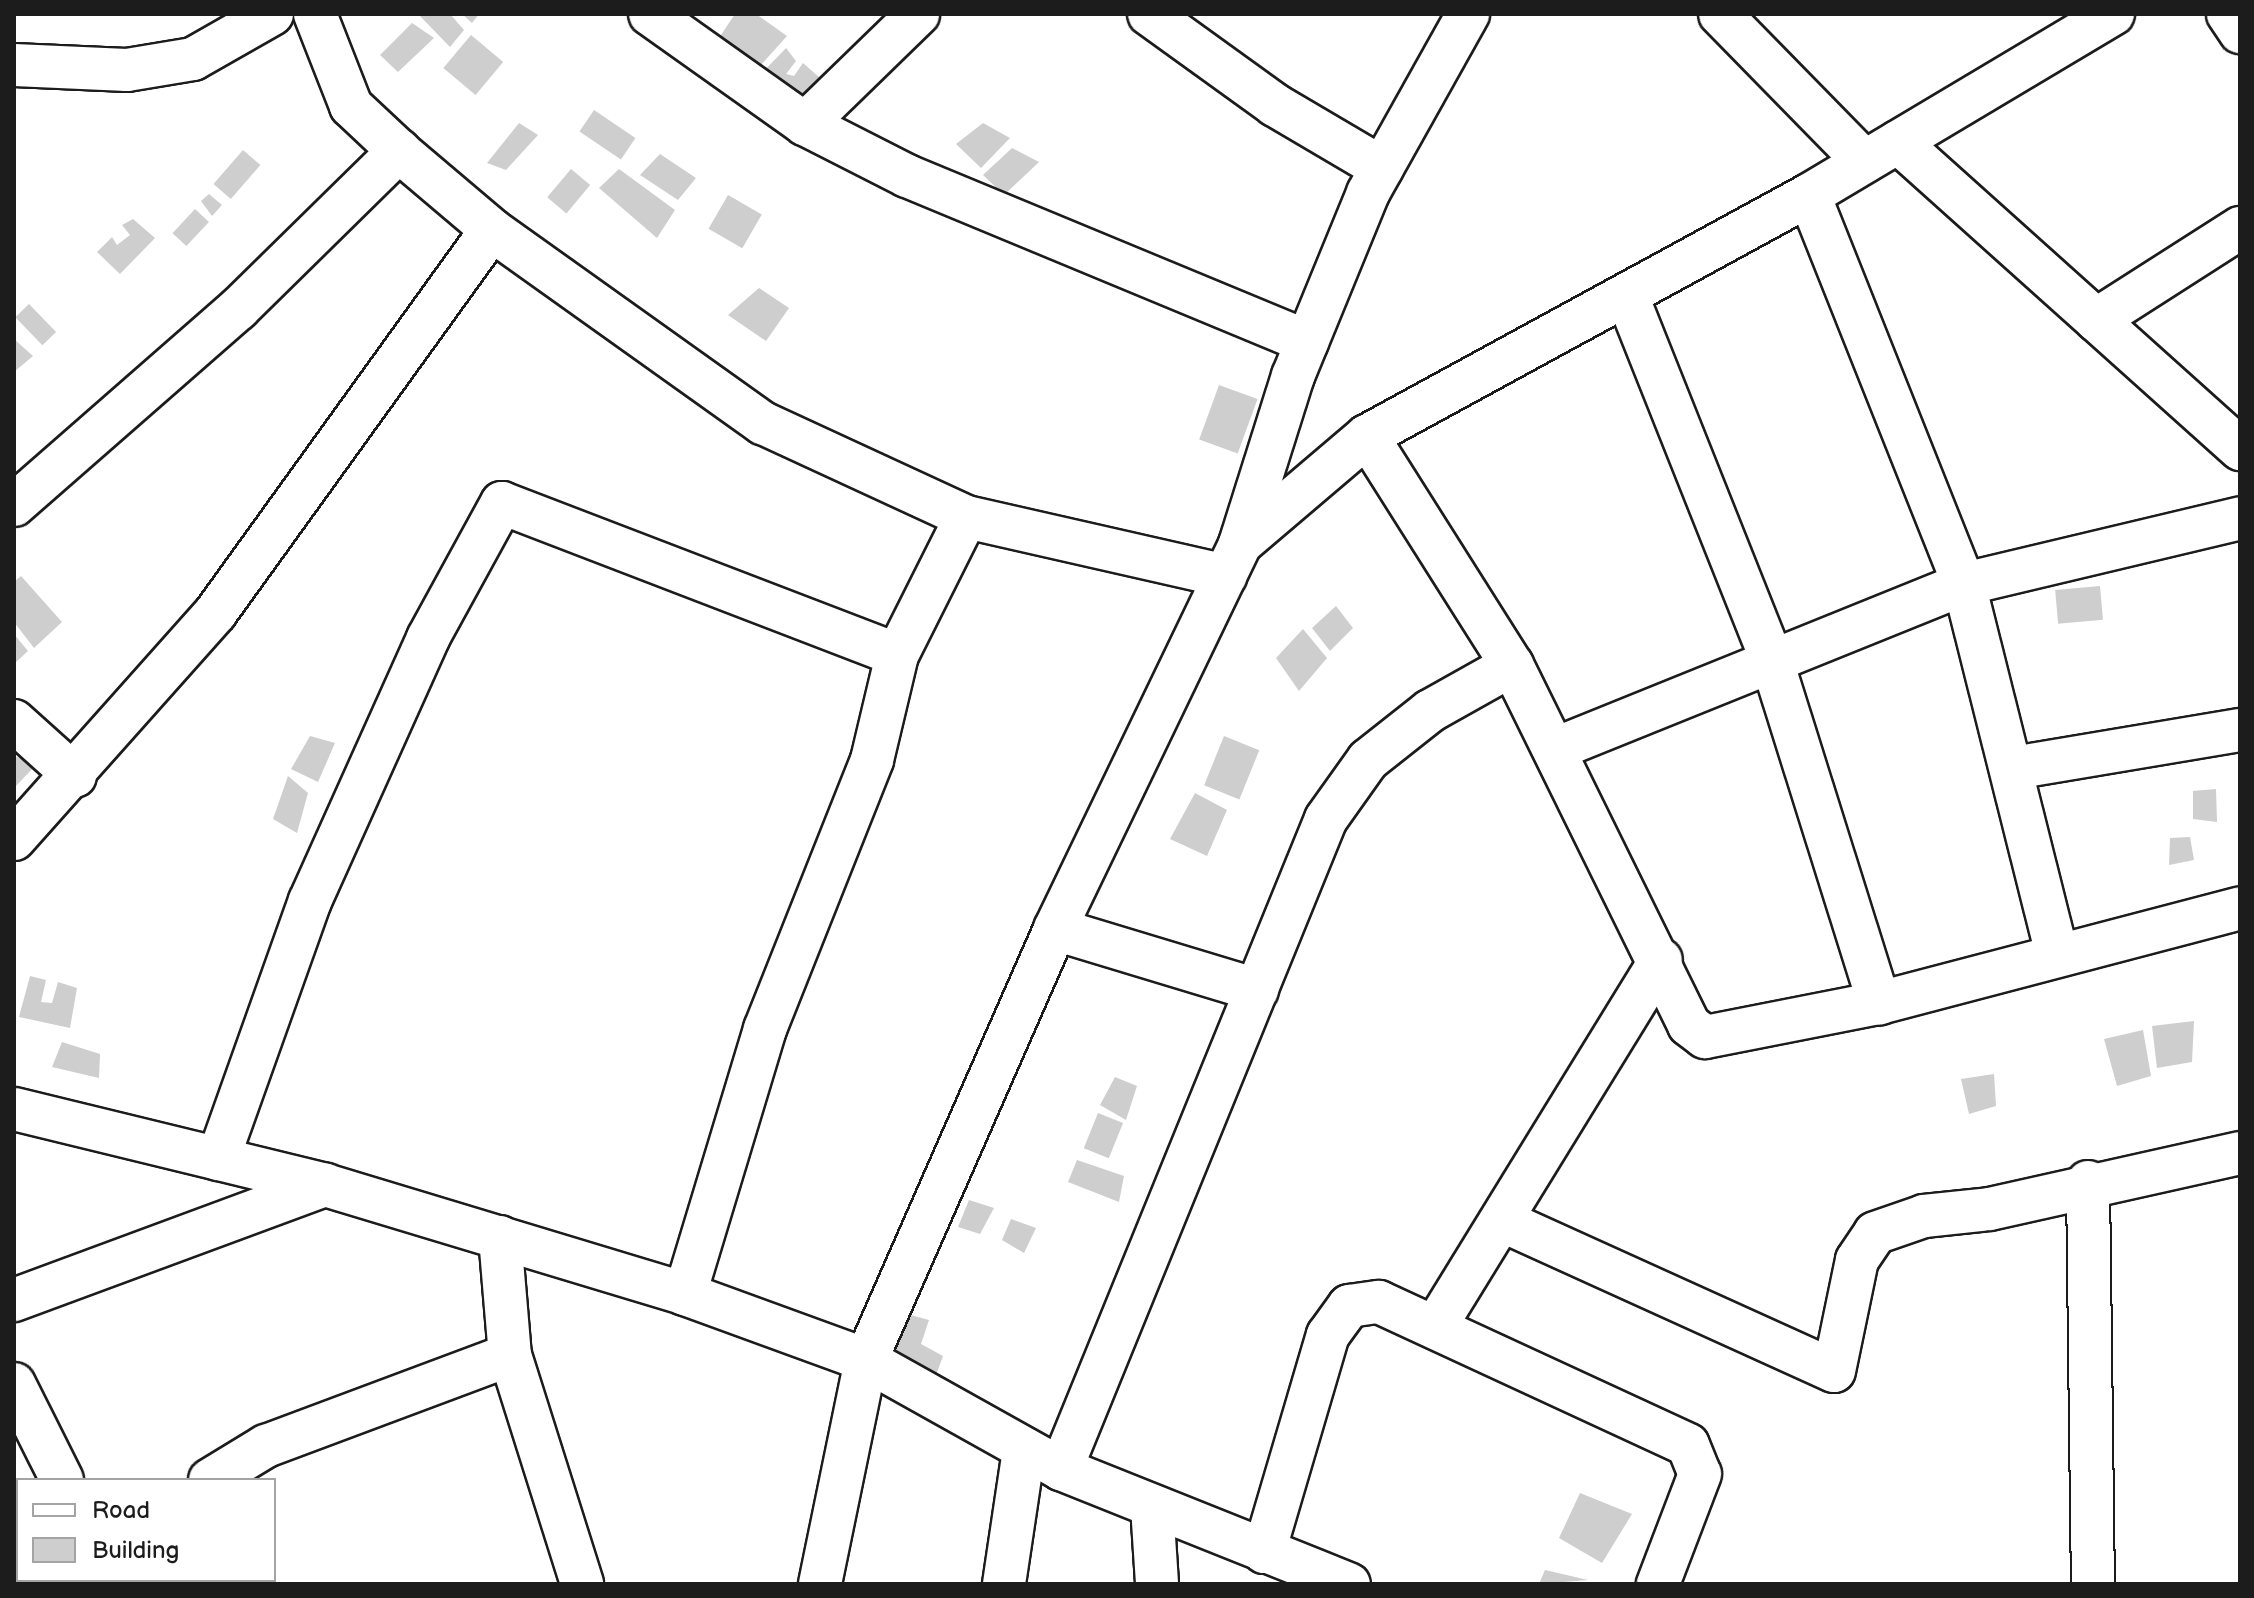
<!DOCTYPE html>
<style>
body{margin:0}
#map{position:relative;width:2254px;height:1598px;overflow:hidden;background:#fff;font-family:"Balsamiq Sans",sans-serif}
div>[style]{position:absolute}
.building>*{inset:0;background:#cecece;transform-origin:0 0}
.roads{filter:drop-shadow(2px 0 #1c1c1c) drop-shadow(-2px 0 #1c1c1c) drop-shadow(0 2px #1c1c1c) drop-shadow(0 -2px #1c1c1c)}
.minor>*{height:42px;margin:-21px;padding:0 21px;transform-origin:21px;border-radius:21px;background:#fff}
span{translate:-50% -50%;white-space:nowrap;text-align:center;line-height:1.15;-webkit-text-stroke:7px #fff;paint-order:stroke}
.frame{position:absolute;inset:0;border:16px solid #1c1c1c;pointer-events:none}
.legend{position:absolute;left:16px;top:1478px;width:260px;height:104px;box-sizing:border-box;background:#fff;border:2px solid #a4a4a4;margin:0;padding:10px 14px;list-style:none;font-size:24px;color:#1c1c1c}
.legend li{display:flex;align-items:center;gap:16px;height:40px}
.legend b{width:40px;border:2px solid #a4a4a4}
</style>
<div id="map">
<div class="building">
<div style="clip-path:polygon(418px 14px,450px 14px,464px 30px,450px 47px)"></div>
<div style="clip-path:polygon(462px 14px,479px 14px,472px 23px)"></div>
<div style="clip-path:polygon(735px 14px,756px 14px,787px 36px,760px 66px,719px 38px)"></div>
<div style="clip-path:polygon(412px 23px,434px 38px,398px 72px,380px 55px)"></div>
<div style="left:471px;top:35px;width:42px;height:43px;rotate:40deg"></div>
<div style="clip-path:polygon(786px 48px,796px 61px,786px 74px,794px 76px,803px 63px,820px 78px,800px 110px,761px 74px)"></div>
<div style="left:594px;top:110px;width:50px;height:26px;rotate:34deg"></div>
<div style="clip-path:polygon(519px 123px,538px 135px,506px 170px,487px 163px)"></div>
<div style="clip-path:polygon(983px 123px,1010px 138px,981px 168px,956px 144px)"></div>
<div style="clip-path:polygon(1012px 148px,1039px 162px,1004px 195px,983px 175px)"></div>
<div style="left:243px;top:150px;width:23px;height:45px;rotate:41deg"></div>
<div style="clip-path:polygon(660px 154px,696px 178px,678px 200px,640px 175px)"></div>
<div style="left:571px;top:169px;width:25px;height:37px;rotate:40deg"></div>
<div style="clip-path:polygon(619px 169px,675px 210px,657px 238px,599px 188px)"></div>
<div style="clip-path:polygon(209px 194px,222px 205px,212px 216px,201px 201px)"></div>
<div style="left:728px;top:195px;width:39px;height:39px;rotate:30deg"></div>
<div style="left:195px;top:209px;width:19px;height:33px;rotate:43deg"></div>
<div style="clip-path:polygon(133px 219px,155px 238px,120px 274px,97px 252px,112px 237px,117px 245px,130px 235px,122px 225px)"></div>
<div style="clip-path:polygon(759px 288px,789px 308px,766px 341px,728px 315px)"></div>
<div style="left:29px;top:304px;width:39px;height:19px;rotate:46deg"></div>
<div style="clip-path:polygon(14px 339px,33px 356px,14px 372px)"></div>
<div style="left:1219px;top:385px;width:41px;height:58px;rotate:20deg"></div>
<div style="clip-path:polygon(21px 576px,62px 622px,34px 648px,14px 622px,14px 582px)"></div>
<div style="left:2100px;top:586px;width:34px;height:45px;rotate:85deg"></div>
<div style="clip-path:polygon(1336px 606px,1353px 628px,1330px 651px,1312px 628px)"></div>
<div style="clip-path:polygon(1303px 629px,1327px 658px,1299px 691px,1276px 658px)"></div>
<div style="clip-path:polygon(14px 634px,28px 651px,14px 664px)"></div>
<div style="clip-path:polygon(310px 736px,335px 743px,318px 782px,291px 769px)"></div>
<div style="left:1224px;top:736px;width:38px;height:53px;rotate:22deg"></div>
<div style="clip-path:polygon(14px 756px,37px 764px,14px 788px)"></div>
<div style="clip-path:polygon(288px 776px,308px 793px,297px 833px,273px 819px)"></div>
<div style="clip-path:polygon(2216px 789px,2217px 822px,2193px 819px,2193px 791px)"></div>
<div style="clip-path:polygon(1195px 793px,1227px 810px,1207px 856px,1170px 839px)"></div>
<div style="clip-path:polygon(2190px 837px,2194px 860px,2169px 865px,2170px 838px)"></div>
<div style="clip-path:polygon(30px 976px,46px 980px,41px 1002px,52px 1003px,58px 982px,77px 988px,70px 1028px,19px 1017px)"></div>
<div style="clip-path:polygon(2194px 1021px,2192px 1062px,2157px 1068px,2152px 1026px)"></div>
<div style="clip-path:polygon(2143px 1030px,2151px 1076px,2117px 1086px,2104px 1039px)"></div>
<div style="clip-path:polygon(62px 1042px,100px 1054px,99px 1078px,52px 1067px)"></div>
<div style="clip-path:polygon(1994px 1074px,1996px 1106px,1969px 1114px,1961px 1079px)"></div>
<div style="clip-path:polygon(1115px 1077px,1137px 1086px,1126px 1120px,1100px 1105px)"></div>
<div style="left:1098px;top:1113px;width:27px;height:38px;rotate:22deg"></div>
<div style="clip-path:polygon(1077px 1160px,1124px 1176px,1119px 1202px,1068px 1182px)"></div>
<div style="clip-path:polygon(969px 1200px,994px 1208px,980px 1234px,958px 1227px)"></div>
<div style="clip-path:polygon(1011px 1219px,1036px 1228px,1024px 1253px,1002px 1240px)"></div>
<div style="clip-path:polygon(907px 1314px,929px 1320px,921px 1344px,943px 1356px,935px 1378px,886px 1357px)"></div>
<div style="clip-path:polygon(1580px 1493px,1632px 1514px,1602px 1563px,1559px 1538px)"></div>
<div style="clip-path:polygon(1545px 1570px,1588px 1580px,1539px 1584px)"></div>
</div>
<div class="roads">
<div class="minor">
<div style="left:315px;top:14px;width:99px;rotate:68.6deg"></div>
<div style="left:351px;top:106px;width:66px;rotate:43.2deg"></div>
<div style="left:399px;top:151px;width:122px;rotate:40.3deg"></div>
<div style="left:492px;top:230px;width:333px;rotate:35.5deg"></div>
<div style="left:763px;top:423px;width:224px;rotate:24.8deg"></div>
<div style="left:966px;top:517px;width:266px;rotate:12.8deg"></div>
<div style="left:650px;top:14px;width:190px;rotate:35.4deg"></div>
<div style="left:805px;top:124px;width:114px;rotate:27deg"></div>
<div style="left:907px;top:176px;width:433px;rotate:22.5deg"></div>
<div style="left:1149px;top:14px;width:155px;rotate:35.8deg"></div>
<div style="left:1275px;top:105px;width:124px;rotate:30.5deg"></div>
<div style="left:1720px;top:14px;width:206px;rotate:45.6deg"></div>
<div style="left:2228px;top:14px;width:22px;rotate:56deg"></div>
<div style="left:14px;top:65px;width:113px;rotate:2.5deg"></div>
<div style="left:127px;top:70px;width:67px;rotate:-9.5deg"></div>
<div style="left:193px;top:59px;width:91px;rotate:-29.7deg"></div>
<div style="left:805px;top:124px;width:158px;rotate:-44.2deg"></div>
<div style="left:1898px;top:142px;width:460px;rotate:41.9deg"></div>
<div style="left:1809px;top:195px;width:419px;rotate:68.3deg"></div>
<div style="left:1964px;top:584px;width:382px;rotate:75.9deg"></div>
<div style="left:1627px;top:296px;width:390px;rotate:68.3deg"></div>
<div style="left:1771px;top:658px;width:362px;rotate:72.6deg"></div>
<div style="left:2096px;top:320px;width:171px;rotate:-32.6deg"></div>
<div style="left:1367px;top:436px;width:271px;rotate:57.7deg"></div>
<div style="left:1512px;top:665px;width:401px;rotate:63.8deg"></div>
<div style="left:1689px;top:1025px;width:20px;rotate:37deg"></div>
<div style="left:1705px;top:1037px;width:177px;rotate:-11.1deg"></div>
<div style="left:1879px;top:1003px;width:373px;rotate:-14.7deg"></div>
<div style="left:14px;top:505px;width:298px;rotate:-41.2deg"></div>
<div style="left:238px;top:309px;width:226px;rotate:-44.5deg"></div>
<div style="left:1240px;top:544px;width:167px;rotate:-40.4deg"></div>
<div style="left:1367px;top:436px;width:503px;rotate:-28.6deg"></div>
<div style="left:1809px;top:195px;width:354px;rotate:-30.8deg"></div>
<div style="left:14px;top:721px;width:82px;rotate:42deg"></div>
<div style="left:1555px;top:749px;width:441px;rotate:-22deg"></div>
<div style="left:1964px;top:584px;width:284px;rotate:-13.4deg"></div>
<div style="left:2013px;top:768px;width:230px;rotate:-9.5deg"></div>
<div style="left:14px;top:839px;width:304px;rotate:-48.3deg"></div>
<div style="left:216px;top:612px;width:471px;rotate:-54.2deg"></div>
<div style="left:1055px;top:929px;width:211px;rotate:16.8deg"></div>
<div style="left:14px;top:1109px;width:320px;rotate:13.7deg"></div>
<div style="left:325px;top:1185px;width:376px;rotate:16.8deg"></div>
<div style="left:685px;top:1294px;width:193px;rotate:20deg"></div>
<div style="left:866px;top:1360px;width:223px;rotate:29.2deg"></div>
<div style="left:1061px;top:1469px;width:310px;rotate:21.8deg"></div>
<div style="left:218px;top:1159px;width:274px;rotate:-70.4deg"></div>
<div style="left:310px;top:901px;width:288px;rotate:-65.8deg"></div>
<div style="left:428px;top:638px;width:154px;rotate:-61.3deg"></div>
<div style="left:502px;top:503px;width:423px;rotate:21deg"></div>
<div style="left:2088px;top:1182px;width:402px;rotate:89.3deg"></div>
<div style="left:1503px;top:1221px;width:363px;rotate:24.4deg"></div>
<div style="left:1834px;top:1371px;width:113px;rotate:-78.3deg"></div>
<div style="left:1857px;top:1260px;width:32px;rotate:-56deg"></div>
<div style="left:1875px;top:1233px;width:52px;rotate:-19.1deg"></div>
<div style="left:1924px;top:1216px;width:66px;rotate:-6.1deg"></div>
<div style="left:1990px;top:1209px;width:256px;rotate:-12.6deg"></div>
<div style="left:500px;top:1237px;width:118px;rotate:85.2deg"></div>
<div style="left:510px;top:1355px;width:240px;rotate:72.5deg"></div>
<div style="left:685px;top:1294px;width:277px;rotate:-73.2deg"></div>
<div style="left:765px;top:1029px;width:289px;rotate:-68.3deg"></div>
<div style="left:872px;top:760px;width:108px;rotate:-76.6deg"></div>
<div style="left:897px;top:655px;width:154px;rotate:-63.4deg"></div>
<div style="left:14px;top:1300px;width:332px;rotate:-20.3deg"></div>
<div style="left:1435px;top:1327px;width:431px;rotate:-58.4deg"></div>
<div style="left:14px;top:1384px;width:107px;rotate:63.4deg"></div>
<div style="left:1061px;top:1469px;width:702px;rotate:-67.82deg"></div>
<div style="left:1326px;top:819px;width:72px;rotate:-54.6deg"></div>
<div style="left:1368px;top:760px;width:79px;rotate:-38.3deg"></div>
<div style="left:1430px;top:711px;width:94px;rotate:-29.3deg"></div>
<div style="left:210px;top:1480px;width:66px;rotate:-31.3deg"></div>
<div style="left:266px;top:1446px;width:260px;rotate:-20.5deg"></div>
<div style="left:1152px;top:1506px;width:78px;rotate:86.3deg"></div>
<div style="left:1264px;top:1552px;width:226px;rotate:-73.6deg"></div>
<div style="left:1328px;top:1335px;width:36px;rotate:-54deg"></div>
<div style="left:1349px;top:1306px;width:30px;rotate:-8deg"></div>
<div style="left:1379px;top:1302px;width:340px;rotate:24.8deg"></div>
<div style="left:1688px;top:1445px;width:31px;rotate:68deg"></div>
<div style="left:1700px;top:1474px;width:118px;rotate:110.9deg"></div>
<div style="left:108px;top:1580px;width:4px;rotate:76deg"></div>
<div style="left:820px;top:1584px;width:229px;rotate:-78.4deg"></div>
<div style="left:866px;top:1360px;width:471px;rotate:-66.3deg"></div>
<div style="left:1055px;top:929px;width:427px;rotate:-64.3deg"></div>
<div style="left:1240px;top:544px;width:176px;rotate:-72.5deg"></div>
<div style="left:1293px;top:376px;width:198px;rotate:-67.7deg"></div>
<div style="left:1368px;top:193px;width:205px;rotate:-60.8deg"></div>
<div style="left:1004px;top:1584px;width:135px;rotate:-81.5deg"></div>
</div>
</div>
<div class="frame"></div>
<ul class="legend">
<li><b style="height:10px;background:#fff"></b>Road</li>
<li><b style="height:22px;background:#cecece"></b>Building</li>
</ul>
</div>
